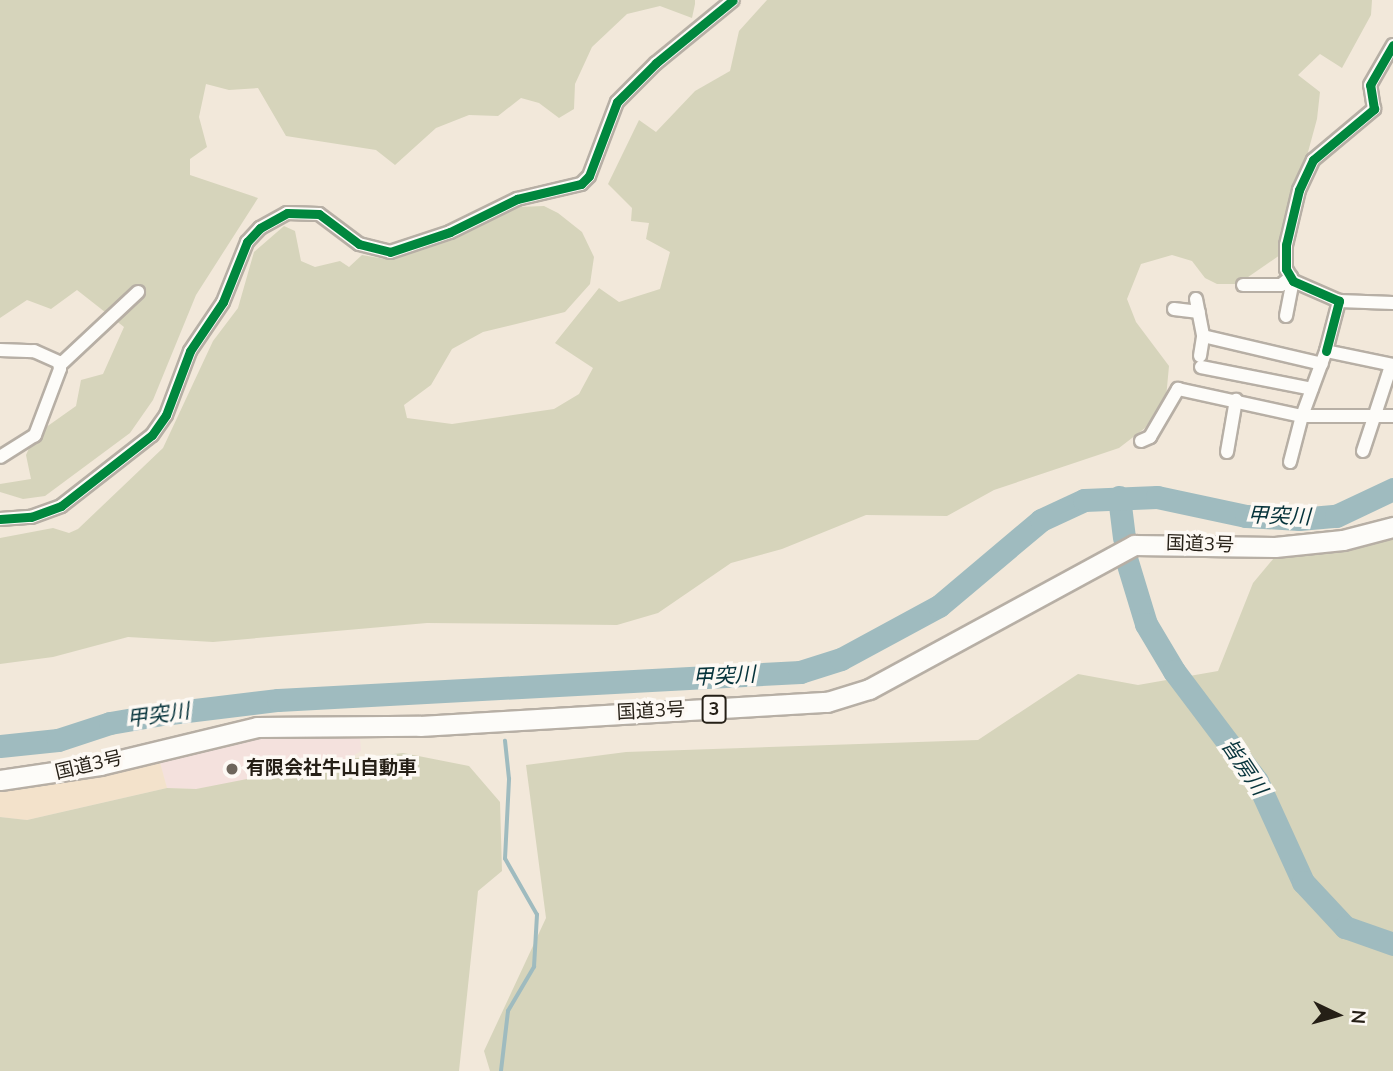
<!DOCTYPE html>
<meta charset="utf-8">
<style>
body{margin:0}
#map{position:relative;width:1393px;height:1071px;overflow:hidden;background:#f2e8da;font-family:"Nunito Sans","Noto Sans JP",sans-serif}
div>[style]{position:absolute}
.commercial>*{inset:0;background:#f4e1dd}
.built>*{inset:0;background:#f3e2cb}
.green>*{inset:0;background:#d6d4bb}
.stream>*{height:3.5px;margin:-1.75px;padding:0 1.75px;transform-origin:1.75px;border-radius:1.75px;background:#9fbbbf}
.river>*{height:23px;margin:-11.5px;padding:0 11.5px;transform-origin:11.5px;border-radius:11.5px;background:#9fbbbf}
.roads{filter:drop-shadow(2px 0 #b7afa5) drop-shadow(-2px 0 #b7afa5) drop-shadow(0 2px #b7afa5) drop-shadow(0 -2px #b7afa5)}
.minor>*{height:12px;margin:-6px;padding:0 6px;transform-origin:6px;border-radius:6px;background:#fdfcf9}
.highway>*{height:19px;margin:-9.5px;padding:0 9.5px;transform-origin:9.5px;border-radius:9.5px;background:#fdfcf9}
.cycleway>*{height:9px;margin:-4.5px;padding:0 4.5px;transform-origin:4.5px;border-radius:4.5px;background:#00873e}
.dots>*{width:19px;height:19px;translate:-50% -50%;box-sizing:border-box;border:4px solid #fdf9f4;border-radius:50%}
span{translate:-50% -50%;white-space:nowrap;text-align:center;line-height:1.15;-webkit-text-stroke:7px #fdf9f4;paint-order:stroke}
.shield-label span{padding:2px 5px;background:#fdf9f4;border:2px solid;border-radius:5px;-webkit-text-stroke-width:0}
.shield-label{font-size:18px;color:#251f16;font-weight:700}
.street-label{font-size:19px;color:#251f16}
.poi-label{font-size:19px;color:#251f16;font-weight:700}
.left{translate:0 -50%;text-align:left}
.water-label{font-size:21px;color:#06333b;font-style:italic}
.north{position:absolute;left:1302px;top:980px;width:70px;height:70px;-webkit-text-stroke:5px #fdf9f4;paint-order:stroke;rotate:95deg;font-size:19px;font-weight:700;line-height:28px;text-align:center;color:#251f16}
.north::after{content:'';display:block;margin:auto;width:24px;height:32px;background:#251f16;clip-path:polygon(50% 0,100% 100%,50% 72%,0 100%)}
</style>
<div id="map">
<div class="commercial">
<div style="clip-path:polygon(264px 735px,360px 737px,361px 751px,348px 759px,258px 780px,196px 789px,167px 788px,159px 759px)"></div>
</div>
<div class="built">
<div style="clip-path:polygon(159px 759px,167px 788px,27px 820px,0 817px,0 789px,62px 782px)"></div>
</div>
<div class="green">
<div style="clip-path:polygon(0 0,695px 0,695px 4px,692px 18px,660px 6px,627px 14px,592px 47px,575px 84px,574px 109px,559px 118px,539px 103px,521px 98px,498px 116px,469px 115px,436px 128px,395px 165px,376px 150px,286px 136px,258px 88px,229px 90px,206px 84px,199px 117px,207px 147px,190px 159px,190px 175px,258px 198px,196px 295px,153px 400px,130px 433px,45px 496px,23px 499px,0 492px,0 484px,31px 479px,26px 455px,35px 435px,76px 406px,81px 380px,103px 374px,124px 327px,77px 290px,51px 309px,27px 300px,0 318px)"></div>
<div style="clip-path:polygon(767px 0,1372px 0,1371px 15px,1342px 68px,1320px 54px,1298px 75px,1320px 92px,1317px 119px,1280px 255px,1238px 284px,1217px 284px,1205px 278px,1192px 261px,1172px 255px,1141px 264px,1127px 299px,1136px 322px,1169px 366px,1166px 398px,1145px 428px,1119px 448px,994px 490px,947px 516px,866px 515px,782px 549px,731px 563px,658px 613px,617px 625px,427px 623px,213px 642px,128px 637px,53px 657px,0 664px,0 538px,53px 528px,69px 533px,78px 529px,163px 448px,213px 341px,238px 308px,254px 252px,284px 226px,295px 231px,301px 261px,315px 267px,340px 261px,349px 267px,362px 255px,391px 260px,455px 239px,518px 207px,544px 206px,558px 213px,582px 232px,594px 257px,590px 284px,565px 312px,483px 332px,452px 349px,431px 385px,404px 405px,407px 418px,452px 424px,554px 409px,579px 394px,593px 368px,555px 343px,599px 288px,619px 302px,660px 289px,670px 252px,646px 239px,649px 223px,631px 221px,632px 208px,608px 184px,639px 120px,656px 132px,695px 91px,730px 71px,739px 31px)"></div>
<div style="clip-path:polygon(1393px 531px,1393px 1071px,490px 1071px,484px 1051px,546px 918px,526px 765px,626px 752px,978px 740px,1078px 674px,1138px 685px,1218px 671px,1253px 583px,1279px 552px)"></div>
<div style="clip-path:polygon(403px 753px,469px 766px,500px 802px,502px 871px,478px 891px,459px 1071px,0 1071px,0 817px,27px 820px,167px 788px,196px 789px,348px 759px)"></div>
</div>
<div class="stream">
<div style="left:501px;top:1071px;width:60px;rotate:-83.3deg"></div>
<div style="left:508px;top:1011px;width:51px;rotate:-59.4deg"></div>
<div style="left:534px;top:967px;width:52px;rotate:-86.7deg"></div>
<div style="left:537px;top:915px;width:64px;rotate:-119.7deg"></div>
<div style="left:505px;top:859px;width:80px;rotate:-87.1deg"></div>
<div style="left:509px;top:779px;width:38px;rotate:-96deg"></div>
</div>
<div class="river">
<div style="left:1119px;top:497px;width:41px;rotate:83deg"></div>
<div style="left:1126px;top:558px;width:69px;rotate:73.1deg"></div>
<div style="left:1146px;top:624px;width:55px;rotate:59.2deg"></div>
<div style="left:1174px;top:671px;width:138px;rotate:53deg"></div>
<div style="left:1257px;top:781px;width:111px;rotate:65.5deg"></div>
<div style="left:1303px;top:882px;width:62px;rotate:47deg"></div>
<div style="left:1345px;top:927px;width:51px;rotate:19.5deg"></div>
<div style="left:0;top:746px;width:58px;rotate:-5.9deg"></div>
<div style="left:58px;top:740px;width:55px;rotate:-18.1deg"></div>
<div style="left:110px;top:723px;width:53px;rotate:-9.8deg"></div>
<div style="left:162px;top:714px;width:117px;rotate:-6.9deg"></div>
<div style="left:278px;top:700px;width:523px;rotate:-3.07deg"></div>
<div style="left:800px;top:672px;width:43px;rotate:-17.6deg"></div>
<div style="left:841px;top:659px;width:111px;rotate:-28.4deg"></div>
<div style="left:939px;top:606px;width:133px;rotate:-40.1deg"></div>
<div style="left:1041px;top:520px;width:47px;rotate:-24.9deg"></div>
<div style="left:1084px;top:500px;width:73px;rotate:-2.4deg"></div>
<div style="left:1157px;top:497px;width:91px;rotate:12.1deg"></div>
<div style="left:1246px;top:516px;width:53px;rotate:3.2deg"></div>
<div style="left:1299px;top:519px;width:37px;rotate:-5deg"></div>
<div style="left:1336px;top:516px;width:63px;rotate:-25.3deg"></div>
</div>
<div class="roads">
<div class="minor">
<div style="left:1243px;top:285px;width:38px"></div>
<div style="left:1281px;top:285px;width:13px;rotate:-39deg"></div>
<div style="left:1196px;top:299px;width:38px;rotate:79deg"></div>
<div style="left:1339px;top:301px;width:54px;rotate:2.1deg"></div>
<div style="left:1174px;top:309px;width:25px;rotate:7deg"></div>
<div style="left:1286px;top:316px;width:36px;rotate:-79deg"></div>
<div style="left:0;top:350px;width:34px;rotate:2deg"></div>
<div style="left:34px;top:351px;width:27px;rotate:24deg"></div>
<div style="left:59px;top:362px;width:7px;rotate:82deg"></div>
<div style="left:60px;top:369px;width:71px;rotate:110.7deg"></div>
<div style="left:35px;top:435px;width:41px;rotate:147.8deg"></div>
<div style="left:1326px;top:351px;width:52px;rotate:-75.4deg"></div>
<div style="left:1339px;top:301px;width:50px;rotate:-156.5deg"></div>
<div style="left:1293px;top:281px;width:14px;rotate:-120deg"></div>
<div style="left:1286px;top:269px;width:24px;rotate:-90deg"></div>
<div style="left:1286px;top:245px;width:57px;rotate:-76.7deg"></div>
<div style="left:1299px;top:190px;width:33px;rotate:-65deg"></div>
<div style="left:1313px;top:160px;width:80px;rotate:-39.9deg"></div>
<div style="left:1374px;top:109px;width:24px;rotate:-99deg"></div>
<div style="left:1370px;top:85px;width:46px;rotate:-60.1deg"></div>
<div style="left:1200px;top:356px;width:20px;rotate:-81deg"></div>
<div style="left:1203px;top:336px;width:122px;rotate:13.2deg"></div>
<div style="left:60px;top:365px;width:107px;rotate:-43.1deg"></div>
<div style="left:1201px;top:367px;width:113px;rotate:11.2deg"></div>
<div style="left:1141px;top:441px;width:10px;rotate:-24deg"></div>
<div style="left:1150px;top:437px;width:56px;rotate:-59.7deg"></div>
<div style="left:1178px;top:389px;width:127px;rotate:12.3deg"></div>
<div style="left:1302px;top:416px;width:69px;rotate:-69.7deg"></div>
<div style="left:1326px;top:351px;width:68px;rotate:11.8deg"></div>
<div style="left:1363px;top:451px;width:89px;rotate:-71.8deg"></div>
<div style="left:1227px;top:452px;width:53px;rotate:-80.2deg"></div>
<div style="left:1290px;top:462px;width:48px;rotate:-75.4deg"></div>
<div style="left:1302px;top:416px;width:91px"></div>
<div style="left:0;top:519px;width:31px;rotate:-4deg"></div>
<div style="left:31px;top:517px;width:32px;rotate:-20deg"></div>
<div style="left:61px;top:506px;width:115px;rotate:-38deg"></div>
<div style="left:152px;top:435px;width:24px;rotate:-55deg"></div>
<div style="left:166px;top:415px;width:68px;rotate:-69.4deg"></div>
<div style="left:190px;top:351px;width:59px;rotate:-56deg"></div>
<div style="left:223px;top:302px;width:65px;rotate:-68.2deg"></div>
<div style="left:247px;top:242px;width:19px;rotate:-47deg"></div>
<div style="left:260px;top:228px;width:31px;rotate:-29deg"></div>
<div style="left:287px;top:213px;width:32px;rotate:2deg"></div>
<div style="left:319px;top:214px;width:50px;rotate:36.9deg"></div>
<div style="left:359px;top:244px;width:32px;rotate:14deg"></div>
<div style="left:390px;top:252px;width:63px;rotate:-18.4deg"></div>
<div style="left:450px;top:232px;width:75px;rotate:-26.2deg"></div>
<div style="left:517px;top:199px;width:66px;rotate:-13.2deg"></div>
<div style="left:581px;top:184px;width:11px;rotate:-45deg"></div>
<div style="left:589px;top:176px;width:79px;rotate:-69.3deg"></div>
<div style="left:617px;top:102px;width:55px;rotate:-45deg"></div>
<div style="left:656px;top:63px;width:99px;rotate:-39.3deg"></div>
</div>
<div class="highway">
<div style="left:0;top:780px;width:101px;rotate:-8.5deg"></div>
<div style="left:100px;top:765px;width:162px;rotate:-13.6deg"></div>
<div style="left:257px;top:727px;width:163px;rotate:-0.4deg"></div>
<div style="left:420px;top:726px;width:408px;rotate:-3.4deg"></div>
<div style="left:827px;top:702px;width:44px;rotate:-17.2deg"></div>
<div style="left:869px;top:689px;width:302px;rotate:-28.5deg"></div>
<div style="left:1134px;top:545px;width:141px;rotate:0.8deg"></div>
<div style="left:1275px;top:547px;width:68px;rotate:-5.9deg"></div>
<div style="left:1343px;top:540px;width:52px;rotate:-14.6deg"></div>
</div>
</div>
<div class="cycleway">
<div style="left:1326px;top:351px;width:52px;rotate:-75.4deg"></div>
<div style="left:1339px;top:301px;width:50px;rotate:-156.5deg"></div>
<div style="left:1293px;top:281px;width:14px;rotate:-120deg"></div>
<div style="left:1286px;top:269px;width:24px;rotate:-90deg"></div>
<div style="left:1286px;top:245px;width:57px;rotate:-76.7deg"></div>
<div style="left:1299px;top:190px;width:33px;rotate:-65deg"></div>
<div style="left:1313px;top:160px;width:80px;rotate:-39.9deg"></div>
<div style="left:1374px;top:109px;width:24px;rotate:-99deg"></div>
<div style="left:1370px;top:85px;width:46px;rotate:-60.1deg"></div>
<div style="left:0;top:519px;width:31px;rotate:-4deg"></div>
<div style="left:31px;top:517px;width:32px;rotate:-20deg"></div>
<div style="left:61px;top:506px;width:115px;rotate:-38deg"></div>
<div style="left:152px;top:435px;width:24px;rotate:-55deg"></div>
<div style="left:166px;top:415px;width:68px;rotate:-69.4deg"></div>
<div style="left:190px;top:351px;width:59px;rotate:-56deg"></div>
<div style="left:223px;top:302px;width:65px;rotate:-68.2deg"></div>
<div style="left:247px;top:242px;width:19px;rotate:-47deg"></div>
<div style="left:260px;top:228px;width:31px;rotate:-29deg"></div>
<div style="left:287px;top:213px;width:32px;rotate:2deg"></div>
<div style="left:319px;top:214px;width:50px;rotate:36.9deg"></div>
<div style="left:359px;top:244px;width:32px;rotate:14deg"></div>
<div style="left:390px;top:252px;width:63px;rotate:-18.4deg"></div>
<div style="left:450px;top:232px;width:75px;rotate:-26.2deg"></div>
<div style="left:517px;top:199px;width:66px;rotate:-13.2deg"></div>
<div style="left:581px;top:184px;width:11px;rotate:-45deg"></div>
<div style="left:589px;top:176px;width:79px;rotate:-69.3deg"></div>
<div style="left:617px;top:102px;width:55px;rotate:-45deg"></div>
<div style="left:656px;top:63px;width:99px;rotate:-39.3deg"></div>
</div>
<div class="dots">
<div style="left:232px;top:769px;background:#6d655b"></div>
</div>
<div class="shield-label">
<span style="left:714px;top:709px">3</span>
</div>
<div class="street-label">
<span style="left:1200px;top:545px;rotate:2deg">国道3号</span>
<span style="left:651px;top:712px;rotate:-3deg">国道3号</span>
<span style="left:89px;top:766px;rotate:-13deg">国道3号</span>
</div>
<div class="poi-label">
<span class="left" style="left:246px;top:769px">有限会社牛山自動車</span>
</div>
<div class="water-label">
<span style="left:1279px;top:516px;rotate:2deg">甲突川</span>
<span style="left:724px;top:676px;rotate:-3deg">甲突川</span>
<span style="left:158px;top:715px;rotate:-8deg">甲突川</span>
<span style="left:1244px;top:767px;rotate:56deg">皆房川</span>
</div>
<div class="north">N</div>
</div>
